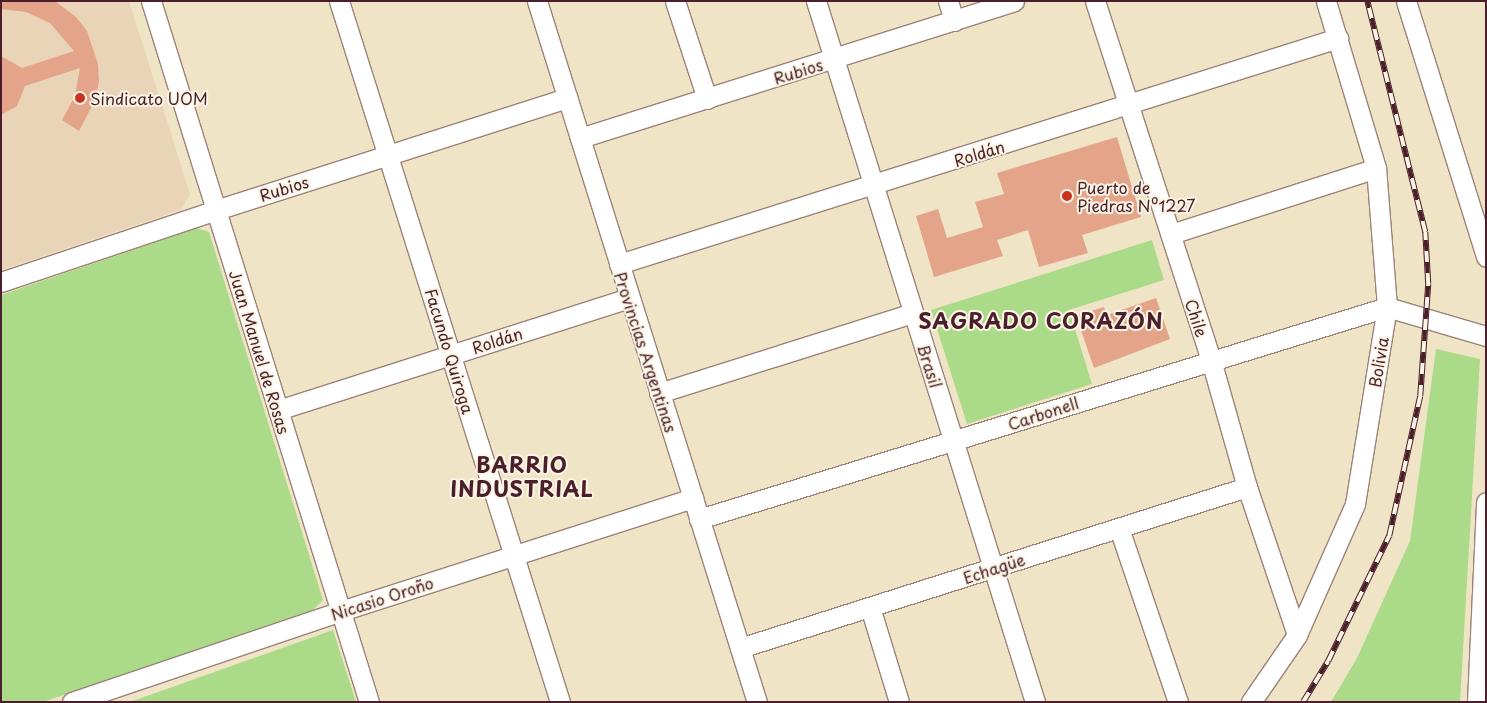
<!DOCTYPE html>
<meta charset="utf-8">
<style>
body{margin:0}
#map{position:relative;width:1487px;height:703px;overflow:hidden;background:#efe4c5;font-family:"Playpen Sans",sans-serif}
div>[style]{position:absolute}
.built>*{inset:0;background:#e9d4b7}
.green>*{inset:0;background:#abdb89}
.building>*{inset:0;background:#e4a48a}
.roads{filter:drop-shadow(1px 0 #9c8278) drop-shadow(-1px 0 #9c8278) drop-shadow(0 1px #9c8278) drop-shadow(0 -1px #9c8278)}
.minor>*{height:19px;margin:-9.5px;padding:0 9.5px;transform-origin:9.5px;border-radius:9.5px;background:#fff}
.rail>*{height:5.5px;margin-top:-2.75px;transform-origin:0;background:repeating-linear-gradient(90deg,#fcf5e5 0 11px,#4a1f2b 0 22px);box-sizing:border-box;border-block:1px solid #4a1f2b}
.dots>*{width:14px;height:14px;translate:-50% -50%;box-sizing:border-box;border:2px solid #fcf5e5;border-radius:50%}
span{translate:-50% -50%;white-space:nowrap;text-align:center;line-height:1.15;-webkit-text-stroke:4px #fcf5e5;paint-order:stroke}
.street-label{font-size:16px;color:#4a1f2b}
.poi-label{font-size:16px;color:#4a1f2b}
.left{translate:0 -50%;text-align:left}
.district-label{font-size:21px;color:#4a1f2b;font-weight:700;letter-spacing:1px}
.frame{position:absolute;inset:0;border:2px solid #4a1f2b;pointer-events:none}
</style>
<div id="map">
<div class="built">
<div style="clip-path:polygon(1px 1px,129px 1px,190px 194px,180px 210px,1px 270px)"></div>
</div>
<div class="green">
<div style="clip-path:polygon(197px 228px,209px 232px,323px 600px,313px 610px,43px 702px,1px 702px,1px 295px)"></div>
<div style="clip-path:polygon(1152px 240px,1164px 280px,1069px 310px,1092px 384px,967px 424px,931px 310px)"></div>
<div style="clip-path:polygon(1436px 349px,1480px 359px,1460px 702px,1331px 702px,1357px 658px,1410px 541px)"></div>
<div style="clip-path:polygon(333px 630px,356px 702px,130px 702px)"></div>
</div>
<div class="building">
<div style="clip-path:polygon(1px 1px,55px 1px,76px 17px,87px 31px,98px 64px,99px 82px,95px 100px,79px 131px,62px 120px,75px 96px,80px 68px,25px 86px,17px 106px,1px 115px,1px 56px,22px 68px,74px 51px,50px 23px,26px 12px,1px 9px)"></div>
<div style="clip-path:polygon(1117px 137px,1141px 217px,1082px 235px,1088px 253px,1039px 267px,1028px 230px,997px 240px,1003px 256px,934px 277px,916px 216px,938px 209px,947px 238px,983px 227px,975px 202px,1004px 194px,997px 173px)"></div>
<div style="clip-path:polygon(1156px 298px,1170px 339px,1094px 368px,1076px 316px,1104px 307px,1107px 315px)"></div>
</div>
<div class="roads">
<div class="minor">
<div style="left:151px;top:1px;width:734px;rotate:72.73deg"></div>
<div style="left:339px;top:1px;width:735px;rotate:72.5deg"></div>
<div style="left:537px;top:1px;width:735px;rotate:72.58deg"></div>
<div style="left:675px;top:1px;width:103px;rotate:71.9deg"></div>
<div style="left:816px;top:1px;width:734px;rotate:72.65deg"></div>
<div style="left:948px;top:1px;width:21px;rotate:73deg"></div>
<div style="left:1095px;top:1px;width:377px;rotate:72.1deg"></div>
<div style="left:1211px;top:360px;width:132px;rotate:74.2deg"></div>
<div style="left:1247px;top:487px;width:156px;rotate:71.3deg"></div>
<div style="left:1406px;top:1px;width:268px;rotate:72.6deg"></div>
<div style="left:580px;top:138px;width:455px;rotate:-17.5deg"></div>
<div style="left:1171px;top:234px;width:215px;rotate:-17.8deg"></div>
<div style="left:619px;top:264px;width:754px;rotate:-17.45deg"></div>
<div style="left:1px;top:282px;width:227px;rotate:-18.5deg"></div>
<div style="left:216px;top:210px;width:369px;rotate:-17.7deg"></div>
<div style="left:659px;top:393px;width:266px;rotate:-17.5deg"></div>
<div style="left:278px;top:410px;width:368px;rotate:-17.7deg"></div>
<div style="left:699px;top:519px;width:720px;rotate:-17.13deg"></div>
<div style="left:1387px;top:307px;width:103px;rotate:16.3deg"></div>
<div style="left:1119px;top:528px;width:184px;rotate:71.3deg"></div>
<div style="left:870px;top:607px;width:99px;rotate:73deg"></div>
<div style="left:740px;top:648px;width:532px;rotate:-17.62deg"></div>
<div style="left:72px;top:702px;width:284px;rotate:-18.7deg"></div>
<div style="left:341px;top:611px;width:370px;rotate:-17.8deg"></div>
<div style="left:1251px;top:702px;width:81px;rotate:-55.5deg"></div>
<div style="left:1297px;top:635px;width:143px;rotate:-66.1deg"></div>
<div style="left:1355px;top:504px;width:200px;rotate:-80.8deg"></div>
<div style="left:1387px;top:307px;width:139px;rotate:-94.5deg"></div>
<div style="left:1376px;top:168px;width:174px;rotate:-106.7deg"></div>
<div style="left:1477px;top:702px;width:200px;rotate:-87.4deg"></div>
</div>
</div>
<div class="rail">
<div style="left:1303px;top:702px;width:48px;rotate:-58.6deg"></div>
<div style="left:1328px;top:661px;width:139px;rotate:-64deg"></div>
<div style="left:1389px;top:536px;width:143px;rotate:-77.5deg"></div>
<div style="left:1420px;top:396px;width:112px;rotate:-85.9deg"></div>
<div style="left:1428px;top:284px;width:52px;rotate:-93.3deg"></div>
<div style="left:1425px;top:232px;width:238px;rotate:-104.1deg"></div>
</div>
<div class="dots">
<div style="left:80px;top:98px;background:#c8321e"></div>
<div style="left:1067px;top:196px;background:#c8321e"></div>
</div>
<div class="street-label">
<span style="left:798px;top:71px;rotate:-17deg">Rubios</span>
<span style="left:979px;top:153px;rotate:-17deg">Roldán</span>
<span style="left:284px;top:188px;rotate:-17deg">Rubios</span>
<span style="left:1197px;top:318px;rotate:72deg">Chile</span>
<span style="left:497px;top:340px;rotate:-18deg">Roldán</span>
<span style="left:450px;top:351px;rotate:73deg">Facundo Quiroga</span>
<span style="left:260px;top:352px;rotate:73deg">Juan Manuel de Rosas</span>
<span style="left:646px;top:352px;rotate:72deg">Provincias Argentinas</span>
<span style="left:1378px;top:362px;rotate:-81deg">Bolivia</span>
<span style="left:930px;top:366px;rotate:73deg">Brasil</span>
<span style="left:1043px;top:413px;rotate:-18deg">Carbonell</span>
<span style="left:994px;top:568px;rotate:-18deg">Echagüe</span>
<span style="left:382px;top:598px;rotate:-18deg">Nicasio Oroño</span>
</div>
<div class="poi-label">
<span class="left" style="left:90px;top:98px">Sindicato UOM</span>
<span class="left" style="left:1077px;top:196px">Puerto de<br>Piedras Nº1227</span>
</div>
<div class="district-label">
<span style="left:1041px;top:320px">SAGRADO CORAZÓN</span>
<span style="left:522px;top:476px">BARRIO<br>INDUSTRIAL</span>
</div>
<div class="frame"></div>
</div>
